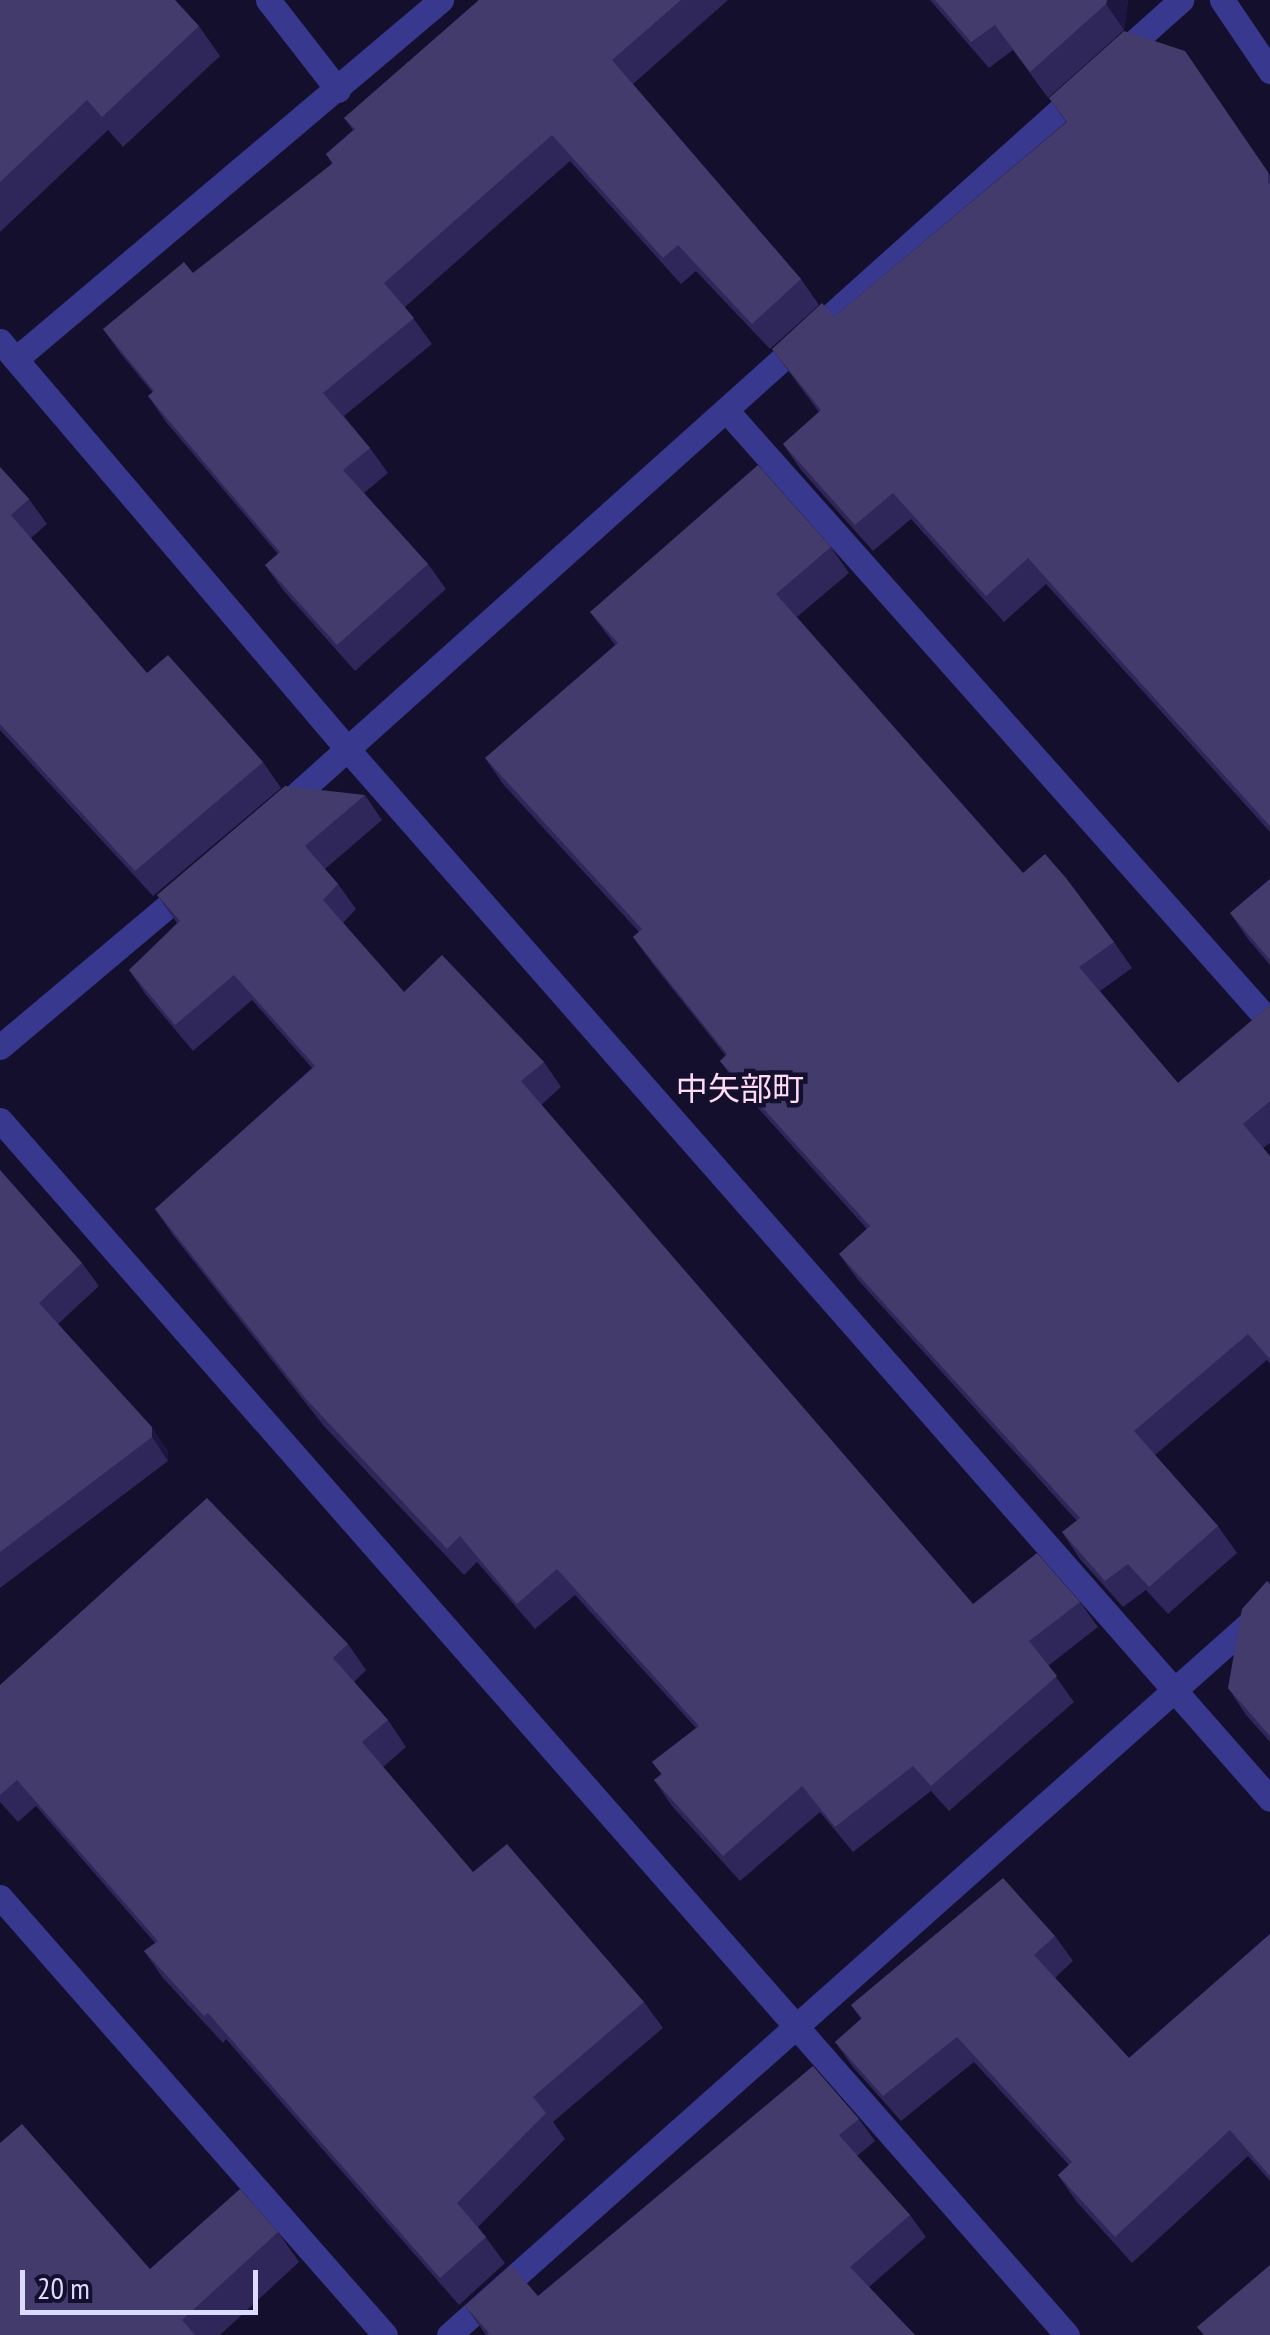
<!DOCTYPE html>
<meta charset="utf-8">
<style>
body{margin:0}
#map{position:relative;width:1270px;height:2335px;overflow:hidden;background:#130f2c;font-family:"PT Sans Narrow","Noto Sans JP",sans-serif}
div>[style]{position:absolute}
.minor>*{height:25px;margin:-12.5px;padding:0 12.5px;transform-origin:12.5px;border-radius:12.5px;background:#37388e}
.tertiary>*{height:25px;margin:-12.5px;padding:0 12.5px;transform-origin:12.5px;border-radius:12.5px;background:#37388e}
.wall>*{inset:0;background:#2f275a}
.shaded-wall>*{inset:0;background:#1c1640}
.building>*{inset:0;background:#423b6c}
span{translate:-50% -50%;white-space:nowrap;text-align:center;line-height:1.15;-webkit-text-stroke:9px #130f2c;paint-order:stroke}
.quarter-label{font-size:32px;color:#ffdcf4}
.scale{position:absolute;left:20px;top:2270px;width:238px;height:45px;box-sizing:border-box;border:5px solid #dcdaff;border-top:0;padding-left:12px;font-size:30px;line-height:35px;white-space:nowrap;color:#dcdaff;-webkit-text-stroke:8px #130f2c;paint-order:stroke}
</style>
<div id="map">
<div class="minor">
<div style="left:268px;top:0;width:114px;rotate:52.1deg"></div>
<div style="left:1222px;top:0;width:86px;rotate:55.9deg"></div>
<div style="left:1115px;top:59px;width:89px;rotate:-41.8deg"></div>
<div style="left:0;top:341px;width:538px;rotate:49.59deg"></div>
<div style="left:349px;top:751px;width:1395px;rotate:48.69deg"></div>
<div style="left:17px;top:358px;width:555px;rotate:-40.18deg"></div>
<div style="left:726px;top:410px;width:819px;rotate:48.37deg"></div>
<div style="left:278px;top:811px;width:1080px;rotate:-41.88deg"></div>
<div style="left:0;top:1047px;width:250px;rotate:-40.1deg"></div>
<div style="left:0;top:1120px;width:1617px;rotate:48.71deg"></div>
<div style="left:449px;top:2335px;width:1099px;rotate:-41.64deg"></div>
</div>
<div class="tertiary">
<div style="left:0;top:1897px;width:583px;rotate:48.68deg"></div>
</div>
<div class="wall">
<div style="clip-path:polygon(0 0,199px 26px,220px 56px,123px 147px,108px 130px,0 232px)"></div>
<div style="clip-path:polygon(479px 0,728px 0,633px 84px,801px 279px,819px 305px,770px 349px,696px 271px,681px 284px,570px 161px,405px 307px,432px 344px,344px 416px,370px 448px,388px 473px,364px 493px,428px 564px,446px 589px,355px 671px,283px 590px,265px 565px,278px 554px,166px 422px,148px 396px,153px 393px,121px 354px,103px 329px,193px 273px,332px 164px,326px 154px,353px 130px,344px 118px)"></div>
<div style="clip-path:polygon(930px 0,1128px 0,1124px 30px,1048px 98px,1013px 50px,989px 68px)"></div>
<div style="clip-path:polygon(1049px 98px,1270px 174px,1270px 832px,1046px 584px,1004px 622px,911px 519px,873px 551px,801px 470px,783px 444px,819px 412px,772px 349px,834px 317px,1066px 122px)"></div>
<div style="clip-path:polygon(0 467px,29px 499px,47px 524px,31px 538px,147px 673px,263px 762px,281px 788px,153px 896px,0 730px)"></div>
<div style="clip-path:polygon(831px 547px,849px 573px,797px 617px,1023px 873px,1114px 942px,1132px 968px,1100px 991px,1178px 1083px,1270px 1005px,1270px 1143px,1263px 1148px,1270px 1156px,1270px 1364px,1267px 1360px,1155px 1455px,1218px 1526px,1237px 1553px,1168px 1614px,1146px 1590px,1123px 1607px,1080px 1559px,1062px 1532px,1077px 1521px,858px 1280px,839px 1254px,867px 1229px,739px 1087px,720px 1061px,726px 1056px,652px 963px,633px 937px,639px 932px,503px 784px,485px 758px,615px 645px,590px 612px)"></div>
<div style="clip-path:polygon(365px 795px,382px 820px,325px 869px,338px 884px,356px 909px,343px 923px,404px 992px,544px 1062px,561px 1087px,541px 1105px,973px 1604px,1080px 1602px,1098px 1627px,1048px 1666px,1074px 1702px,949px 1811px,931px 1791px,853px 1852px,820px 1812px,740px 1881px,672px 1806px,654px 1780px,661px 1774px,652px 1762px,696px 1728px,575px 1595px,535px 1629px,477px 1562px,464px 1575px,323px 1425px,173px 1235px,155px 1209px,312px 1068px,252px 1000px,193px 1051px,146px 995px,129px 970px,177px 923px,157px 895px)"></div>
<div style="clip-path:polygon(1270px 879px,1270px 965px,1248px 939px,1230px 913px)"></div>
<div style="clip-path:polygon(0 1170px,82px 1263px,99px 1286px,58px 1324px,168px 1451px,168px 1461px,0 1588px)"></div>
<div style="clip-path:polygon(1270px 1584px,1270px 1742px,1246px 1715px,1228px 1688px)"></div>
<div style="clip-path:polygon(348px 1644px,366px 1670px,354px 1682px,388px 1720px,406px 1747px,383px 1767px,473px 1872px,644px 2002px,663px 2028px,553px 2122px,565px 2139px,478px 2227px,505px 2263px,459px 2305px,226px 2039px,223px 2043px,163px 1978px,144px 1951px,155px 1943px,36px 1806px,18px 1822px,0 1802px,0 1685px)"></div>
<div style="clip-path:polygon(1270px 1934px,1270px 2181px,1248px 2156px,1132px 2263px,1076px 2201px,1058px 2175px,1069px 2165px,974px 2062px,901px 2121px,853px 2067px,835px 2042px,861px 2019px,851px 2005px,1055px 1936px,1073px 1961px,1055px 1978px,1129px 2058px)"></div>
<div style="clip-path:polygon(859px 2119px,875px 2141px,857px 2156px,910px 2215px,926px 2237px,869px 2287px,915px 2335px,486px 2335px,465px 2306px,538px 2296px)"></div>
<div style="clip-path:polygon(278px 2232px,299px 2262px,220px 2335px,0 2335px,150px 2269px)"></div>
</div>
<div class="shaded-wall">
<div style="clip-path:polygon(1107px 0,1128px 0,1124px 30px,1106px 4px)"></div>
<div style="clip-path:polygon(152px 1427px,168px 1451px,168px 1461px,152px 1437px)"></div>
</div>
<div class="building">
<div style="clip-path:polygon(0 0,175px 0,199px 26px,102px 117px,87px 100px,0 182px)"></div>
<div style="clip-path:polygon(479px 0,681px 0,612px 60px,801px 279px,752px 324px,678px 245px,663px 258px,552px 135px,384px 283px,414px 318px,323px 393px,370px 448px,343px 470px,428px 564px,337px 645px,265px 565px,280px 552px,148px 396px,154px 391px,103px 329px,184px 262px,193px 273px,333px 163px,326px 154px,355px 129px,344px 118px)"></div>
<div style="clip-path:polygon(935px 0,1107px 0,1106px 4px,1030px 72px,995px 25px,971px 42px)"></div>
<div style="clip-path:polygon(1124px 31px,1185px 51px,1268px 172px,1268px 184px,1270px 183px,1270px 826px,1028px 558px,986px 596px,893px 493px,855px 525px,783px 444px,821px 410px,772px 349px,822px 303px,834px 317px,1067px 122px,1049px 98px)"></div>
<div style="clip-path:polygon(758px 465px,831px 547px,776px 594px,1023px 873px,1045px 854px,1066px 878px,1114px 942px,1079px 967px,1178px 1083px,1270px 1005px,1270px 1101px,1243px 1124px,1270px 1156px,1270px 1359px,1248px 1334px,1134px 1431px,1218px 1526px,1149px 1587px,1128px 1564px,1105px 1581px,1062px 1532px,1080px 1518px,839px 1254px,870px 1226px,720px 1061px,727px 1054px,633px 937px,642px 929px,485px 758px,618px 643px,590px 612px)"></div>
<div style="clip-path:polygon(0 467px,29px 499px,11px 515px,147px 673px,168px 655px,263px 762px,135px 871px,0 724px)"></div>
<div style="clip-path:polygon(285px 786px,365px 795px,305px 846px,338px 884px,323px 900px,404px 992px,442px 955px,544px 1062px,521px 1081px,973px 1604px,1037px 1553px,1080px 1602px,1029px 1641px,1057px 1676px,931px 1786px,913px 1766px,835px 1827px,802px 1786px,723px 1856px,654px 1780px,662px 1774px,652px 1762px,699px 1726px,557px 1569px,517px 1604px,460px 1536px,447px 1549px,306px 1399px,155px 1209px,315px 1066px,234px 975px,175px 1025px,129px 970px,180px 921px,157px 895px)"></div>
<div style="clip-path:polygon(1270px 879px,1270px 960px,1230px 913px)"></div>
<div style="clip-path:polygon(0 1170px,82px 1263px,39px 1303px,152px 1427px,152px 1437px,0 1552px)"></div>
<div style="clip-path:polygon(207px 1498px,348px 1644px,333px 1658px,388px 1720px,362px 1742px,473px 1872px,507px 1844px,644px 2002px,533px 2097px,546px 2113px,457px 2203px,486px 2237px,440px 2278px,208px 2013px,204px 2016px,144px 1951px,158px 1941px,17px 1780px,0 1795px,0 1685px)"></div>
<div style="clip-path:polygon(1267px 1581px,1270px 1584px,1270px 1736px,1228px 1688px,1242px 1609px)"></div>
<div style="clip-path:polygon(1003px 1878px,1055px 1936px,1034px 1955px,1129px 2058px,1270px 1934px,1270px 2176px,1230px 2130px,1115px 2237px,1058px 2175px,1072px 2162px,957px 2037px,883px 2096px,835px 2042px,862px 2018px,851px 2005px)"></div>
<div style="clip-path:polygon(813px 2066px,859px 2119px,839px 2135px,910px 2215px,850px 2267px,915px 2335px,487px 2335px,489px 2333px,465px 2306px,511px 2265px,538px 2296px)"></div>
<div style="clip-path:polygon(22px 2124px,150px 2269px,240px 2189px,278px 2232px,182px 2320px,195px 2335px,0 2335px,0 2143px)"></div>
<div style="clip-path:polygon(1270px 2265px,1270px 2335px,1204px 2335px,1197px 2327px)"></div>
</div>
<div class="quarter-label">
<span style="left:740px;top:1088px">中矢部町</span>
</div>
<div class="scale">20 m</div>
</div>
